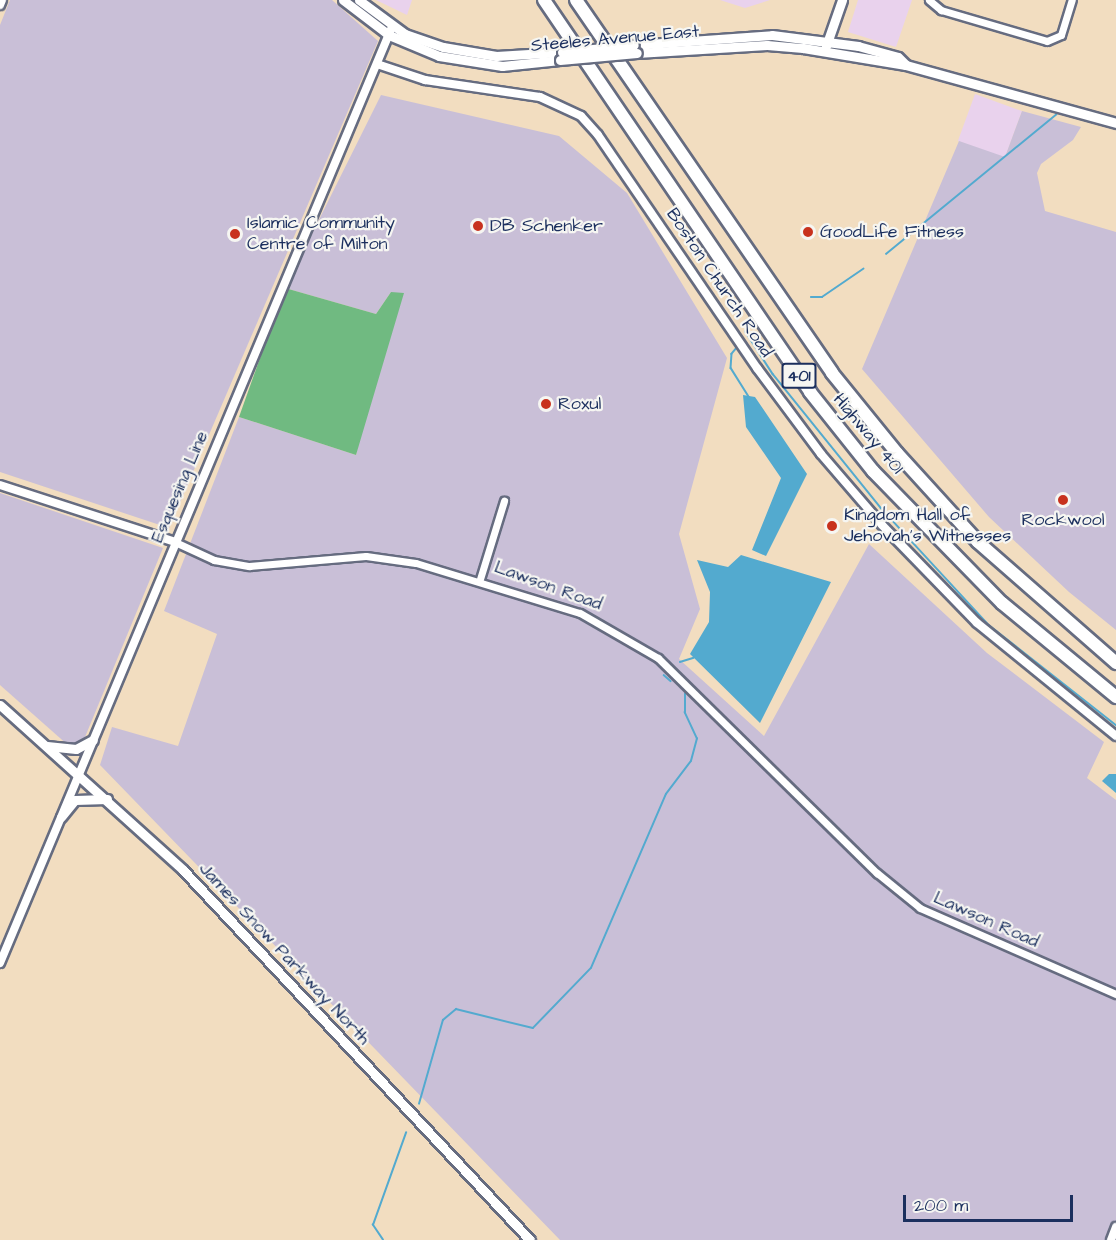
<!DOCTYPE html>
<style>
body{margin:0}
#map{position:relative;width:1116px;height:1240px;overflow:hidden;background:#f2ddc0;font-family:"Architects Daughter",sans-serif}
div>[style]{position:absolute}
.built>*{inset:0;background:#e9d2ed;transform-origin:0 0}
.industrial>*{inset:0;background:#c9bfd7}
.forest>*{inset:0;background:#70ba81}
.water>*{inset:0;background:#53aacf}
.stream>*{height:1.5px;margin:-0.75px;padding:0 0.75px;transform-origin:0.75px;border-radius:0.75px;background:#53aacf}
.roads{filter:drop-shadow(2px 0 #666c80) drop-shadow(-2px 0 #666c80) drop-shadow(0 2px #666c80) drop-shadow(0 -2px #666c80)}
.minor>*{height:7px;margin:-3.5px;padding:0 3.5px;transform-origin:3.5px;border-radius:3.5px;background:#fff}
.tertiary>*{height:8px;margin:-4px;padding:0 4px;transform-origin:4px;border-radius:4px;background:#fff}
.secondary>*{height:9px;margin:-4.5px;padding:0 4.5px;transform-origin:4.5px;border-radius:4.5px;background:#fff}
.motorway>*{height:12px;margin:-6px;padding:0 6px;transform-origin:6px;border-radius:6px;background:#fff}
.bridges{filter:drop-shadow(2px 0 #666c80) drop-shadow(-2px 0 #666c80) drop-shadow(0 2px #666c80) drop-shadow(0 -2px #666c80)}
.secondary-bridge>*{height:9px;margin:-4.5px;padding:0 4.5px;transform-origin:4.5px;border-radius:4.5px;background:#fff}
.dots>*{width:16px;height:16px;translate:-50% -50%;box-sizing:border-box;border:3px solid #f6f6f2;border-radius:50%}
span{translate:-50% -50%;white-space:nowrap;text-align:center;line-height:1.15;-webkit-text-stroke:4.5px #f6f6f2;paint-order:stroke}
.shield-label span{padding:2px 4px;background:#f6f6f2;border:2px solid;border-radius:4px;-webkit-text-stroke-width:0}
.shield-label{font-size:16px;color:#1b2f5e;font-weight:700}
.street-label{font-size:18px;color:#1b2f5e}
.poi-label{font-size:18px;color:#1b2f5e}
.left{translate:0 -50%;text-align:left}
.scale{position:absolute;left:903px;top:1195px;width:170px;height:27px;box-sizing:border-box;border:3px solid #1b2f5e;border-top:0;padding-left:8px;font-size:18px;line-height:21px;white-space:nowrap;color:#1b2f5e;-webkit-text-stroke:4px #f6f6f2;paint-order:stroke}
</style>
<div id="map">
<div class="built">
<div style="clip-path:polygon(376px 0,412px 0,407px 15px)"></div>
<div style="clip-path:polygon(720px 0,770px 0,745px 8px)"></div>
<div style="clip-path:polygon(858px 0,912px 0,896px 47px,848px 32px)"></div>
<div style="left:975px;top:94px;width:50px;height:50px;rotate:20deg"></div>
</div>
<div class="industrial">
<div style="clip-path:polygon(10px 0,332px 0,378px 41px,169px 528px,0 472px,0 25px)"></div>
<div style="clip-path:polygon(381px 95px,559px 136px,627px 193px,727px 358px,679px 534px,700px 609px,679px 659px,764px 736px,869px 544px,987px 653px,1104px 742px,1087px 778px,1116px 800px,1116px 1240px,560px 1240px,100px 765px,112px 727px,178px 746px,217px 634px,164px 611px,239px 417px,356px 455px,391px 292px,376px 314px,285px 288px)"></div>
<div style="clip-path:polygon(1022px 111px,1081px 127px,1073px 140px,1041px 164px,1037px 173px,1045px 211px,1116px 232px,1116px 630px,1069px 592px,989px 517px,862px 369px,959px 141px,1005px 157px)"></div>
<div style="clip-path:polygon(0 493px,163px 548px,78px 754px,0 685px)"></div>
</div>
<div class="forest">
<div style="clip-path:polygon(285px 288px,376px 314px,391px 292px,404px 293px,356px 455px,239px 417px)"></div>
</div>
<div class="water">
<div style="clip-path:polygon(743px 395px,755px 397px,807px 474px,766px 556px,752px 550px,781px 478px,746px 427px)"></div>
<div style="clip-path:polygon(741px 555px,831px 582px,760px 723px,690px 654px,709px 622px,710px 592px,697px 560px,728px 567px)"></div>
<div style="clip-path:polygon(1109px 774px,1116px 774px,1116px 793px,1102px 781px)"></div>
</div>
<div class="stream">
<div style="left:886px;top:254px;width:220px;rotate:-39.3deg"></div>
<div style="left:811px;top:297px;width:11px"></div>
<div style="left:822px;top:297px;width:50px;rotate:-34.3deg"></div>
<div style="left:749px;top:319px;width:13px;rotate:103deg"></div>
<div style="left:746px;top:332px;width:50px;rotate:57.3deg"></div>
<div style="left:773px;top:374px;width:172px;rotate:51.1deg"></div>
<div style="left:881px;top:508px;width:159px;rotate:47.3deg"></div>
<div style="left:989px;top:625px;width:162px;rotate:38.2deg"></div>
<div style="left:737px;top:348px;width:8px;rotate:130deg"></div>
<div style="left:732px;top:354px;width:14px;rotate:94deg"></div>
<div style="left:731px;top:368px;width:36px;rotate:58deg"></div>
<div style="left:680px;top:662px;width:14px;rotate:-17deg"></div>
<div style="left:664px;top:675px;width:9px;rotate:41deg"></div>
<div style="left:419px;top:1104px;width:87px;rotate:-74.1deg"></div>
<div style="left:443px;top:1020px;width:17px;rotate:-40deg"></div>
<div style="left:456px;top:1009px;width:79px;rotate:13.9deg"></div>
<div style="left:533px;top:1028px;width:83px;rotate:-46deg"></div>
<div style="left:591px;top:968px;width:189px;rotate:-66.7deg"></div>
<div style="left:666px;top:794px;width:41px;rotate:-52.9deg"></div>
<div style="left:691px;top:761px;width:23px;rotate:-75deg"></div>
<div style="left:697px;top:739px;width:29px;rotate:-115deg"></div>
<div style="left:685px;top:713px;width:19px;rotate:-90deg"></div>
<div style="left:383px;top:1240px;width:18px;rotate:-124deg"></div>
<div style="left:373px;top:1225px;width:98px;rotate:-70.3deg"></div>
</div>
<div class="roads">
<div class="minor">
<div style="left:929px;top:0;width:16px;rotate:40deg"></div>
<div style="left:941px;top:10px;width:110px;rotate:16.3deg"></div>
<div style="left:1047px;top:41px;width:15px;rotate:-23deg"></div>
<div style="left:1061px;top:35px;width:37px;rotate:-73deg"></div>
<div style="left:175px;top:542px;width:43px;rotate:24.8deg"></div>
<div style="left:214px;top:560px;width:36px;rotate:10deg"></div>
<div style="left:249px;top:566px;width:117px;rotate:-4.9deg"></div>
<div style="left:366px;top:556px;width:50px;rotate:8deg"></div>
<div style="left:416px;top:563px;width:171px;rotate:17deg"></div>
<div style="left:580px;top:613px;width:90px;rotate:30deg"></div>
<div style="left:658px;top:658px;width:307px;rotate:44.5deg"></div>
<div style="left:877px;top:873px;width:55px;rotate:39.1deg"></div>
<div style="left:920px;top:908px;width:214px;rotate:23.7deg"></div>
<div style="left:480px;top:579px;width:82px;rotate:-72.9deg"></div>
</div>
<div class="tertiary">
<div style="left:0;top:5px;width:5px;rotate:-68deg"></div>
<div style="left:377px;top:64px;width:51px;rotate:18.4deg"></div>
<div style="left:425px;top:80px;width:116px;rotate:8.4deg"></div>
<div style="left:540px;top:97px;width:45px;rotate:24.9deg"></div>
<div style="left:581px;top:116px;width:25px;rotate:48deg"></div>
<div style="left:598px;top:135px;width:282px;rotate:55.7deg"></div>
<div style="left:757px;top:368px;width:107px;rotate:53.3deg"></div>
<div style="left:821px;top:454px;width:94px;rotate:49.3deg"></div>
<div style="left:882px;top:525px;width:136px;rotate:45.9deg"></div>
<div style="left:977px;top:623px;width:179px;rotate:39.1deg"></div>
<div style="left:0;top:485px;width:184px;rotate:18deg"></div>
<div style="left:0;top:963px;width:1013px;rotate:-67.28deg"></div>
<div style="left:1111px;top:1240px;width:14px;rotate:-69deg"></div>
</div>
<div class="secondary">
<div style="left:343px;top:0;width:58px;rotate:37.3deg"></div>
<div style="left:389px;top:35px;width:54px;rotate:22.8deg"></div>
<div style="left:439px;top:56px;width:64px;rotate:9deg"></div>
<div style="left:502px;top:66px;width:58px;rotate:-5.9deg"></div>
<div style="left:359px;top:0;width:57px;rotate:36.5deg"></div>
<div style="left:405px;top:34px;width:40px;rotate:18.9deg"></div>
<div style="left:443px;top:47px;width:54px;rotate:9.6deg"></div>
<div style="left:496px;top:56px;width:66px;rotate:-3.5deg"></div>
<div style="left:634px;top:45px;width:138px;rotate:-4.1deg"></div>
<div style="left:772px;top:35px;width:87px;rotate:7.3deg"></div>
<div style="left:858px;top:46px;width:41px;rotate:15.4deg"></div>
<div style="left:898px;top:57px;width:11px;rotate:45deg"></div>
<div style="left:826px;top:46px;width:49px;rotate:-70.8deg"></div>
<div style="left:637px;top:53px;width:130px;rotate:-3.5deg"></div>
<div style="left:767px;top:45px;width:36px;rotate:5deg"></div>
<div style="left:803px;top:48px;width:104px;rotate:9.4deg"></div>
<div style="left:906px;top:65px;width:218px;rotate:15.4deg"></div>
<div style="left:0;top:705px;width:246px;rotate:42deg"></div>
<div style="left:183px;top:870px;width:507px;rotate:46.84deg"></div>
<div style="left:47px;top:746px;width:29px;rotate:6deg"></div>
<div style="left:76px;top:749px;width:19px;rotate:-28deg"></div>
<div style="left:61px;top:817px;width:22px;rotate:-51deg"></div>
<div style="left:75px;top:800px;width:32px;rotate:-2deg"></div>
</div>
<div class="motorway">
<div style="left:544px;top:0;width:474px;rotate:55.8deg"></div>
<div style="left:810px;top:392px;width:101px;rotate:51.4deg"></div>
<div style="left:873px;top:471px;width:185px;rotate:45.7deg"></div>
<div style="left:1002px;top:603px;width:148px;rotate:39.5deg"></div>
<div style="left:576px;top:0;width:452px;rotate:55.5deg"></div>
<div style="left:832px;top:373px;width:103px;rotate:50.9deg"></div>
<div style="left:897px;top:453px;width:120px;rotate:47.7deg"></div>
<div style="left:978px;top:542px;width:184px;rotate:41.2deg"></div>
</div>
</div>
<div class="bridges">
<div class="secondary-bridge">
<div style="left:562px;top:52px;width:72px;rotate:-5.6deg"></div>
<div style="left:560px;top:60px;width:77px;rotate:-5.2deg"></div>
</div>
</div>
<div class="dots">
<div style="left:478px;top:226px;background:#c8321e"></div>
<div style="left:808px;top:232px;background:#c8321e"></div>
<div style="left:235px;top:234px;background:#c8321e"></div>
<div style="left:546px;top:404px;background:#c8321e"></div>
<div style="left:1063px;top:500px;background:#c8321e"></div>
<div style="left:832px;top:526px;background:#c8321e"></div>
</div>
<div class="shield-label">
<span style="left:799px;top:376px">401</span>
</div>
<div class="street-label">
<span style="left:615px;top:39px;rotate:-5deg">Steeles Avenue East</span>
<span style="left:719px;top:283px;rotate:56deg">Boston Church Road</span>
<span style="left:868px;top:434px;rotate:50deg">Highway 401</span>
<span style="left:180px;top:487px;rotate:-67deg">Esquesing Line</span>
<span style="left:548px;top:586px;rotate:20deg">Lawson Road</span>
<span style="left:986px;top:920px;rotate:24deg">Lawson Road</span>
<span style="left:284px;top:954px;rotate:47deg">James Snow Parkway North</span>
</div>
<div class="poi-label">
<span class="left" style="left:247px;top:234px">Islamic Community<br>Centre of Milton</span>
<span class="left" style="left:490px;top:226px">DB Schenker</span>
<span class="left" style="left:820px;top:232px">GoodLife Fitness</span>
<span class="left" style="left:558px;top:404px">Roxul</span>
<span class="left" style="left:844px;top:526px">Kingdom Hall of<br>Jehovah's Witnesses</span>
<span style="left:1063px;top:520px">Rockwool</span>
</div>
<div class="scale">200 m</div>
</div>
